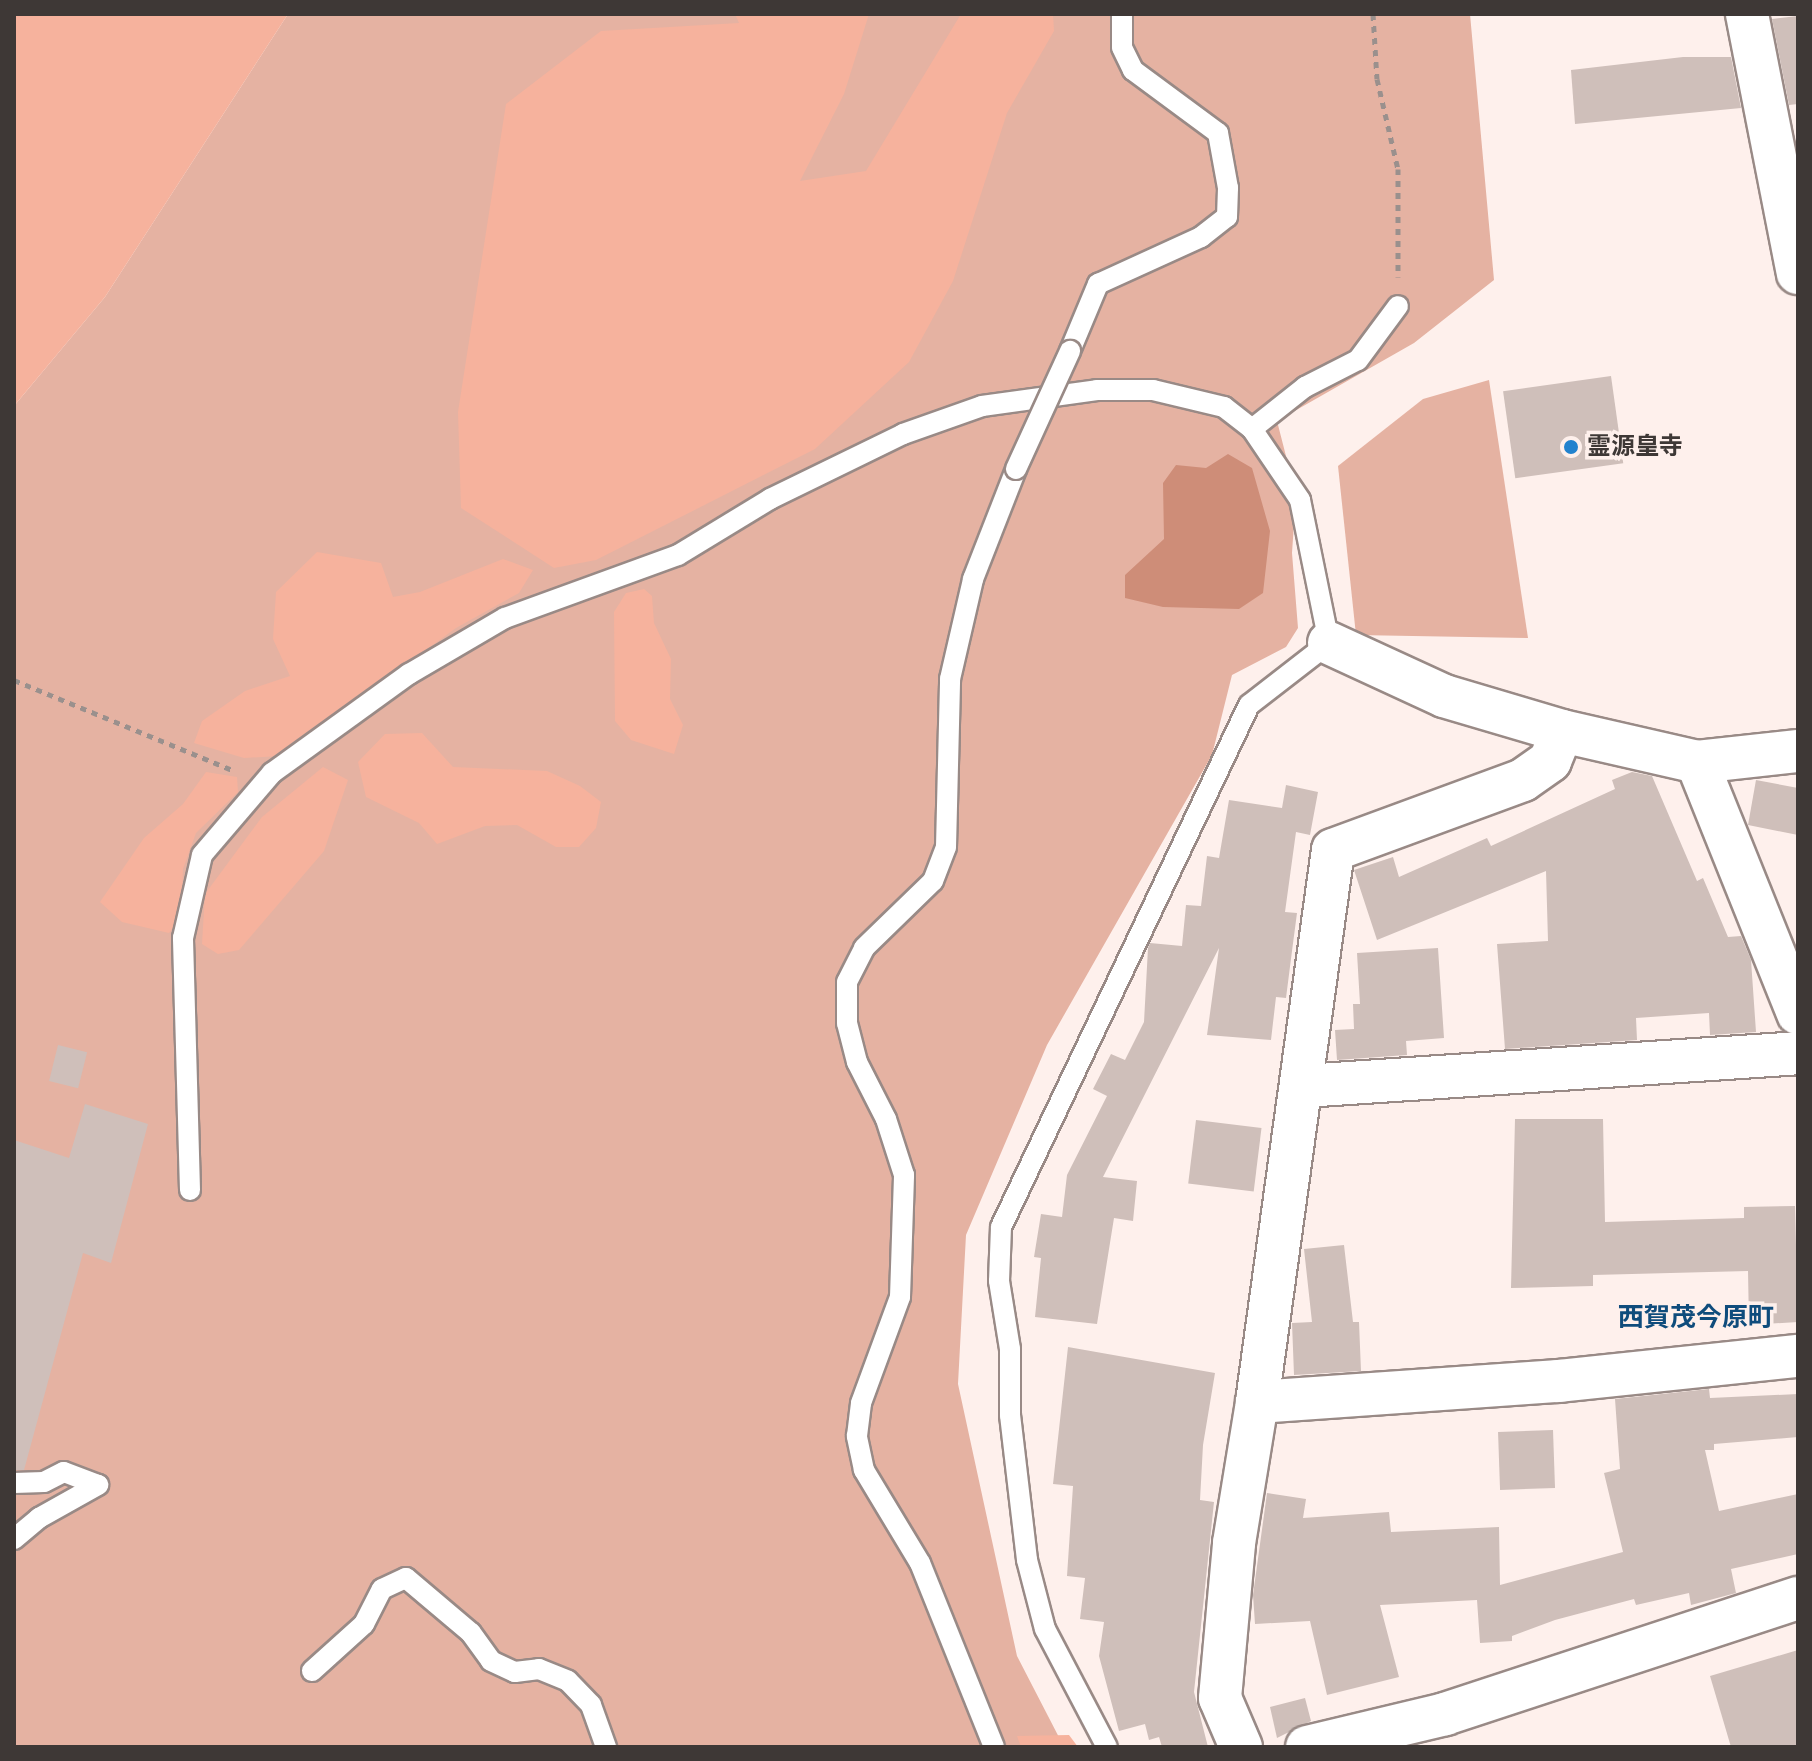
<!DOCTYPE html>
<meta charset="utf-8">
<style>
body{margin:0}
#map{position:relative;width:1812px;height:1761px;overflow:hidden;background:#fef0ec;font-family:"Varela Round","Noto Sans JP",sans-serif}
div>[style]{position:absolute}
.green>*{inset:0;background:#e5b2a2}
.forest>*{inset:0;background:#f6b29d}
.water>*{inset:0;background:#ce8d78}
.building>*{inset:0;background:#cfbfba;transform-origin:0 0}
.path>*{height:5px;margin-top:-2.5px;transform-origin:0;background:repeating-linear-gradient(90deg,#9a908d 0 6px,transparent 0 12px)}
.roads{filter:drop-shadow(2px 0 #998a86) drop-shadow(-2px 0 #998a86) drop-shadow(0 2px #998a86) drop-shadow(0 -2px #998a86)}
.service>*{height:20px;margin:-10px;padding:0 10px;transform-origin:10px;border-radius:10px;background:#fff}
.minor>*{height:42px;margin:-21px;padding:0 21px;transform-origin:21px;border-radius:21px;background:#fff}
.bridges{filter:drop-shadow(2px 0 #998a86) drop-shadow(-2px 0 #998a86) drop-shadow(0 2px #998a86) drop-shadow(0 -2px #998a86)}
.service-bridge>*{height:20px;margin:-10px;padding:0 10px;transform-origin:10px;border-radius:10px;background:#fff}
.dots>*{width:22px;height:22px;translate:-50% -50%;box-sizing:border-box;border:4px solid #fef0ec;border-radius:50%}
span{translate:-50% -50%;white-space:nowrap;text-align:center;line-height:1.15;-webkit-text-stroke:7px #fef0ec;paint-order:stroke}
.poi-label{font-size:24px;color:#3e3836;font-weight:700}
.left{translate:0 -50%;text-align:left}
.neighbourhood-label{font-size:26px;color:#0f4c7c;font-weight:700}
.frame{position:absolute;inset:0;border:16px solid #3e3836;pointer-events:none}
</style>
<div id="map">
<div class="green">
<div style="clip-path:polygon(288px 14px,1470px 14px,1494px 280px,1414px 343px,1277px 421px,1296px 495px,1292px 553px,1298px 628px,1286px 647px,1232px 675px,1212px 755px,1047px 1045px,966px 1235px,958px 1384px,1017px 1656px,1064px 1747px,14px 1747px,14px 406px,105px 297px)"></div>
<div style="clip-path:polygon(1489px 380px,1528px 638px,1356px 635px,1338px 466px,1423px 399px)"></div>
</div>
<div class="forest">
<div style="clip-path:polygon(14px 14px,288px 14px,105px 297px,14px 406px)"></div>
<div style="clip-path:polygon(735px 14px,869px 14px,844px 94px,800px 181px,866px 171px,961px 14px,1053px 14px,1054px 31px,1007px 113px,953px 281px,909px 362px,815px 449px,596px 560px,554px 568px,461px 508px,458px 412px,506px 104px,601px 31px,739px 23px)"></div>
<div style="clip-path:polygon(317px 552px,381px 563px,393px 597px,420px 592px,503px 559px,533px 570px,519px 593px,456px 628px,280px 756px,244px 758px,194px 743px,202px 721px,245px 691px,290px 676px,273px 639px,276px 592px)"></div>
<div style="clip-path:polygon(644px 589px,652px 596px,654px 623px,671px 659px,670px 699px,683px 725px,674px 754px,631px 740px,615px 721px,614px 612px,626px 593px)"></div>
<div style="clip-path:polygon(422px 733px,453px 767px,547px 771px,580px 786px,601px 802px,596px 828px,579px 847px,556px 847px,517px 825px,485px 826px,437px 844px,419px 823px,366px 797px,358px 762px,385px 734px)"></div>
<div style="clip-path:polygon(323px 767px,348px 780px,324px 851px,239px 950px,218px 954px,202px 944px,205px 894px,262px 817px)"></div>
<div style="clip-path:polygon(206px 772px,237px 777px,238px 792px,196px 833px,183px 869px,181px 917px,169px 933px,122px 922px,100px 902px,144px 838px,183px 804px)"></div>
<div style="clip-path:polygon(1069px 1735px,1078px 1747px,1021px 1747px,1017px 1736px)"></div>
</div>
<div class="water">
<div style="clip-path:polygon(1228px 454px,1252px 468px,1270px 531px,1263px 593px,1239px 609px,1163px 607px,1125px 598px,1125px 575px,1164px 539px,1163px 483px,1176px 465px,1206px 468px)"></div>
</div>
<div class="building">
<div style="clip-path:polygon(1798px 16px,1798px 104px,1789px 105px,1772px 19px)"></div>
<div style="clip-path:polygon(1683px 57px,1731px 57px,1741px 108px,1575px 124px,1571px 70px)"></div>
<div style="left:1611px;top:376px;width:88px;height:109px;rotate:82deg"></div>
<div style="clip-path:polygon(1632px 772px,1652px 776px,1697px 881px,1703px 878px,1728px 937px,1741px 936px,1751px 960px,1756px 1032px,1710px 1035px,1709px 1013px,1636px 1018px,1637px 1040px,1505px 1049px,1497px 944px,1548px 941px,1546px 871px,1377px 940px,1354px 870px,1393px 857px,1399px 877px,1487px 838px,1491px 846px,1615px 789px,1612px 780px)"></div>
<div style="clip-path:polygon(1756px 780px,1798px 788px,1798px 835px,1748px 825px)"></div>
<div style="clip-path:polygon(1286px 785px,1318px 792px,1310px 835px,1296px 832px,1285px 912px,1297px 913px,1292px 951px,1286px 998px,1276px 997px,1271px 1040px,1207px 1035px,1219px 948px,1103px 1177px,1137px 1181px,1133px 1221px,1114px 1218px,1097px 1324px,1035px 1317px,1041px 1258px,1034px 1257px,1041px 1214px,1062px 1217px,1067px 1175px,1107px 1096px,1093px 1089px,1111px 1054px,1125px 1060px,1144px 1022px,1148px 948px,1150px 943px,1182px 946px,1186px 905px,1201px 906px,1207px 856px,1219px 858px,1229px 800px,1282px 808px)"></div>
<div style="clip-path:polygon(1438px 948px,1444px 1038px,1406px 1041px,1407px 1055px,1337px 1060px,1335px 1030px,1354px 1029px,1353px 1004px,1360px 1004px,1357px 953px)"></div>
<div style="left:58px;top:1045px;width:30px;height:37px;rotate:14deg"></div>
<div style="clip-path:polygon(85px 1104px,148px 1124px,111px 1263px,83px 1253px,24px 1470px,14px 1470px,14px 1140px,69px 1158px)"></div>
<div style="clip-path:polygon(1515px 1119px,1603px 1119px,1605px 1222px,1744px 1218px,1744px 1207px,1795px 1206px,1798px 1322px,1749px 1325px,1748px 1271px,1593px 1275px,1593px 1286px,1511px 1288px)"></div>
<div style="left:1196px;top:1120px;width:66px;height:64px;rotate:7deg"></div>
<div style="clip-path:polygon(1344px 1245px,1353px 1322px,1359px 1322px,1361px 1371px,1294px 1375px,1292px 1323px,1312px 1322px,1304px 1249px)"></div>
<div style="clip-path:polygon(1068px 1347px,1215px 1373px,1203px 1445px,1200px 1500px,1214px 1502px,1194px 1692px,1208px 1747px,1162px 1747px,1159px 1737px,1149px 1740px,1145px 1724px,1119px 1731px,1099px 1656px,1104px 1622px,1080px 1619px,1085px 1578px,1067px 1576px,1073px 1486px,1053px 1484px)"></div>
<div style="clip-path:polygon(1709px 1389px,1710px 1398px,1798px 1394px,1798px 1437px,1714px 1444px,1714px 1450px,1705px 1450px,1719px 1511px,1798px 1494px,1798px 1554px,1731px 1569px,1736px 1593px,1691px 1605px,1689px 1593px,1636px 1605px,1634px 1599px,1555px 1620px,1512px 1636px,1512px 1641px,1480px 1643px,1477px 1600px,1380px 1605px,1399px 1677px,1327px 1695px,1310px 1621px,1255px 1624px,1253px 1595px,1267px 1493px,1306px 1499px,1303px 1518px,1389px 1512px,1391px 1532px,1499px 1527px,1500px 1585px,1623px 1552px,1604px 1473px,1620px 1469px,1615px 1399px)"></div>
<div style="left:1553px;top:1430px;width:58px;height:55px;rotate:88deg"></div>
<div style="clip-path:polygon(1798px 1650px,1798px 1747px,1731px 1747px,1710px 1676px)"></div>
<div style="clip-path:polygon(1305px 1698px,1311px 1721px,1277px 1738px,1270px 1707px)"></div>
</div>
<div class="path">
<div style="left:1373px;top:14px;width:65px;rotate:86.5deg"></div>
<div style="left:1377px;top:79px;width:92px;rotate:76.9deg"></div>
<div style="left:1398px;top:169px;width:108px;rotate:90deg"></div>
<div style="left:14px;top:680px;width:239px;rotate:22.4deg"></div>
</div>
<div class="roads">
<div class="service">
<div style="left:1070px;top:351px;width:73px;rotate:-67.3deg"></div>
<div style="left:1098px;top:284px;width:113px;rotate:-24.5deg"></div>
<div style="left:1201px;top:237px;width:33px;rotate:-38deg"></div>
<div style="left:1227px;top:217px;width:29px;rotate:-88deg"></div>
<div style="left:1228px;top:188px;width:56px;rotate:-100.3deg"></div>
<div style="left:1218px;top:133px;width:106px;rotate:-143.5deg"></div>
<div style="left:1133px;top:70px;width:25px;rotate:-116deg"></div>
<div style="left:1122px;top:47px;width:33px;rotate:-90deg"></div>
<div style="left:1252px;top:429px;width:68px;rotate:-38.4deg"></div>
<div style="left:1305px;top:387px;width:59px;rotate:-27deg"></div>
<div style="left:1358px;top:360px;width:67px;rotate:-53.5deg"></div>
<div style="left:190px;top:1190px;width:252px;rotate:-91.6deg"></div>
<div style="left:183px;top:938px;width:85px;rotate:-77.1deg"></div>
<div style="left:202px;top:855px;width:108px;rotate:-49.5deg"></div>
<div style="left:272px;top:773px;width:169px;rotate:-35.9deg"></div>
<div style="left:409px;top:674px;width:111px;rotate:-30.3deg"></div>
<div style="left:505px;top:618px;width:184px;rotate:-20deg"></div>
<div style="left:678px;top:555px;width:108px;rotate:-31.3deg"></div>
<div style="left:770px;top:499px;width:148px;rotate:-26deg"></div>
<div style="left:903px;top:434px;width:84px;rotate:-19.5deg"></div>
<div style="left:982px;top:406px;width:116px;rotate:-7.9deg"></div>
<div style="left:1097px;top:390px;width:56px"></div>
<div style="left:1153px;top:390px;width:73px;rotate:13.5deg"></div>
<div style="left:1224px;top:407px;width:36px;rotate:38deg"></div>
<div style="left:1252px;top:429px;width:86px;rotate:55.9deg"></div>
<div style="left:1300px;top:500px;width:146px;rotate:78.5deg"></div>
<div style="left:1329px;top:643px;width:101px;rotate:142.2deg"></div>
<div style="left:1249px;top:705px;width:578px;rotate:115.41deg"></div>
<div style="left:1001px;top:1227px;width:54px;rotate:92.1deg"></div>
<div style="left:999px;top:1281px;width:69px;rotate:80.8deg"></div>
<div style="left:1010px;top:1349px;width:66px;rotate:90deg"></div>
<div style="left:1010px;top:1415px;width:146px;rotate:83.3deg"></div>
<div style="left:1027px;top:1560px;width:71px;rotate:75.4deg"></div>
<div style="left:1045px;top:1629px;width:133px;rotate:62.3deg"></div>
<div style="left:14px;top:1483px;width:30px;rotate:-2deg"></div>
<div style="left:44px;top:1482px;width:22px;rotate:-27deg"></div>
<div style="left:64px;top:1472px;width:36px;rotate:21deg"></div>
<div style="left:14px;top:1539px;width:33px;rotate:-40deg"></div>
<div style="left:39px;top:1518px;width:68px;rotate:-29.2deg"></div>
<div style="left:312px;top:1671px;width:70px;rotate:-42.1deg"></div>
<div style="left:364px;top:1624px;width:39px;rotate:-63deg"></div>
<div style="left:382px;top:1589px;width:26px;rotate:-25deg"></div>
<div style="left:406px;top:1578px;width:85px;rotate:40.2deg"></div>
<div style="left:471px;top:1633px;width:34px;rotate:54deg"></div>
<div style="left:491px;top:1661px;width:26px;rotate:25deg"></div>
<div style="left:515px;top:1672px;width:24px;rotate:-7deg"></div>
<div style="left:539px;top:1669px;width:31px;rotate:22deg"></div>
<div style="left:568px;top:1681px;width:33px;rotate:46deg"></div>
<div style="left:591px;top:1705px;width:45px;rotate:70.3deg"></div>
<div style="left:994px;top:1747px;width:198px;rotate:-111.9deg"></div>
<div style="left:920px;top:1563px;width:109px;rotate:-121.1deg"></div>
<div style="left:864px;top:1470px;width:35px;rotate:-102deg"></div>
<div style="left:857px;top:1436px;width:33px;rotate:-83deg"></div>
<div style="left:861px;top:1403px;width:113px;rotate:-69.8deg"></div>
<div style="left:900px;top:1297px;width:122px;rotate:-88.1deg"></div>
<div style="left:904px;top:1175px;width:59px;rotate:-107.8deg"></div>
<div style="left:886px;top:1119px;width:64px;rotate:-117deg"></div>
<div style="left:857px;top:1062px;width:40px;rotate:-104.4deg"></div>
<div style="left:847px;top:1023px;width:41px;rotate:-90deg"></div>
<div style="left:847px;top:982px;width:38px;rotate:-63deg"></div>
<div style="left:864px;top:948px;width:96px;rotate:-44.2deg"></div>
<div style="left:933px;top:881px;width:36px;rotate:-69deg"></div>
<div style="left:946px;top:847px;width:168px;rotate:-88.6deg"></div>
<div style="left:950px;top:679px;width:103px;rotate:-77deg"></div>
<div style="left:973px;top:579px;width:118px;rotate:-68.6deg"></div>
</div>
<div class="minor">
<div style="left:1747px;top:14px;width:264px;rotate:78.9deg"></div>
<div style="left:1329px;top:643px;width:127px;rotate:24.7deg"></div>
<div style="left:1444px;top:696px;width:123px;rotate:16.5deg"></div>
<div style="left:1562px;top:731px;width:139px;rotate:12.9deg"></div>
<div style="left:1697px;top:762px;width:102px;rotate:-6.2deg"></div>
<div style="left:1697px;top:762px;width:271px;rotate:68.1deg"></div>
<div style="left:1304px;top:1086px;width:495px;rotate:-3.8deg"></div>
<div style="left:1257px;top:1402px;width:557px;rotate:-82.16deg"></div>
<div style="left:1333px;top:850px;width:202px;rotate:-20.2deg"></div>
<div style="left:1523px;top:780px;width:33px;rotate:-35deg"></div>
<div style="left:1550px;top:761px;width:32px;rotate:-68deg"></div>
<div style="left:1241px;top:1747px;width:53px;rotate:-113.2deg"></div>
<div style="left:1220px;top:1698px;width:156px;rotate:-84.8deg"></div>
<div style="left:1234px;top:1543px;width:143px;rotate:-80.7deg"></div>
<div style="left:1257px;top:1402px;width:303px;rotate:-4deg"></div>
<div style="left:1559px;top:1381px;width:240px;rotate:-6deg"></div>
<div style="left:1307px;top:1747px;width:142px;rotate:-13.4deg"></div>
<div style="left:1445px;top:1714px;width:372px;rotate:-18.2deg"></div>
</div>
</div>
<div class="bridges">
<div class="service-bridge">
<div style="left:1016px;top:469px;width:130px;rotate:-65.4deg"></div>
</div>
</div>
<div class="dots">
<div style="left:1571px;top:447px;background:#2282ce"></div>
</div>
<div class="poi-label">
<span class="left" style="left:1587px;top:447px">霊源皇寺</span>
</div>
<div class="neighbourhood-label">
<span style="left:1696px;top:1318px">西賀茂今原町</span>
</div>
<div class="frame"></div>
</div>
